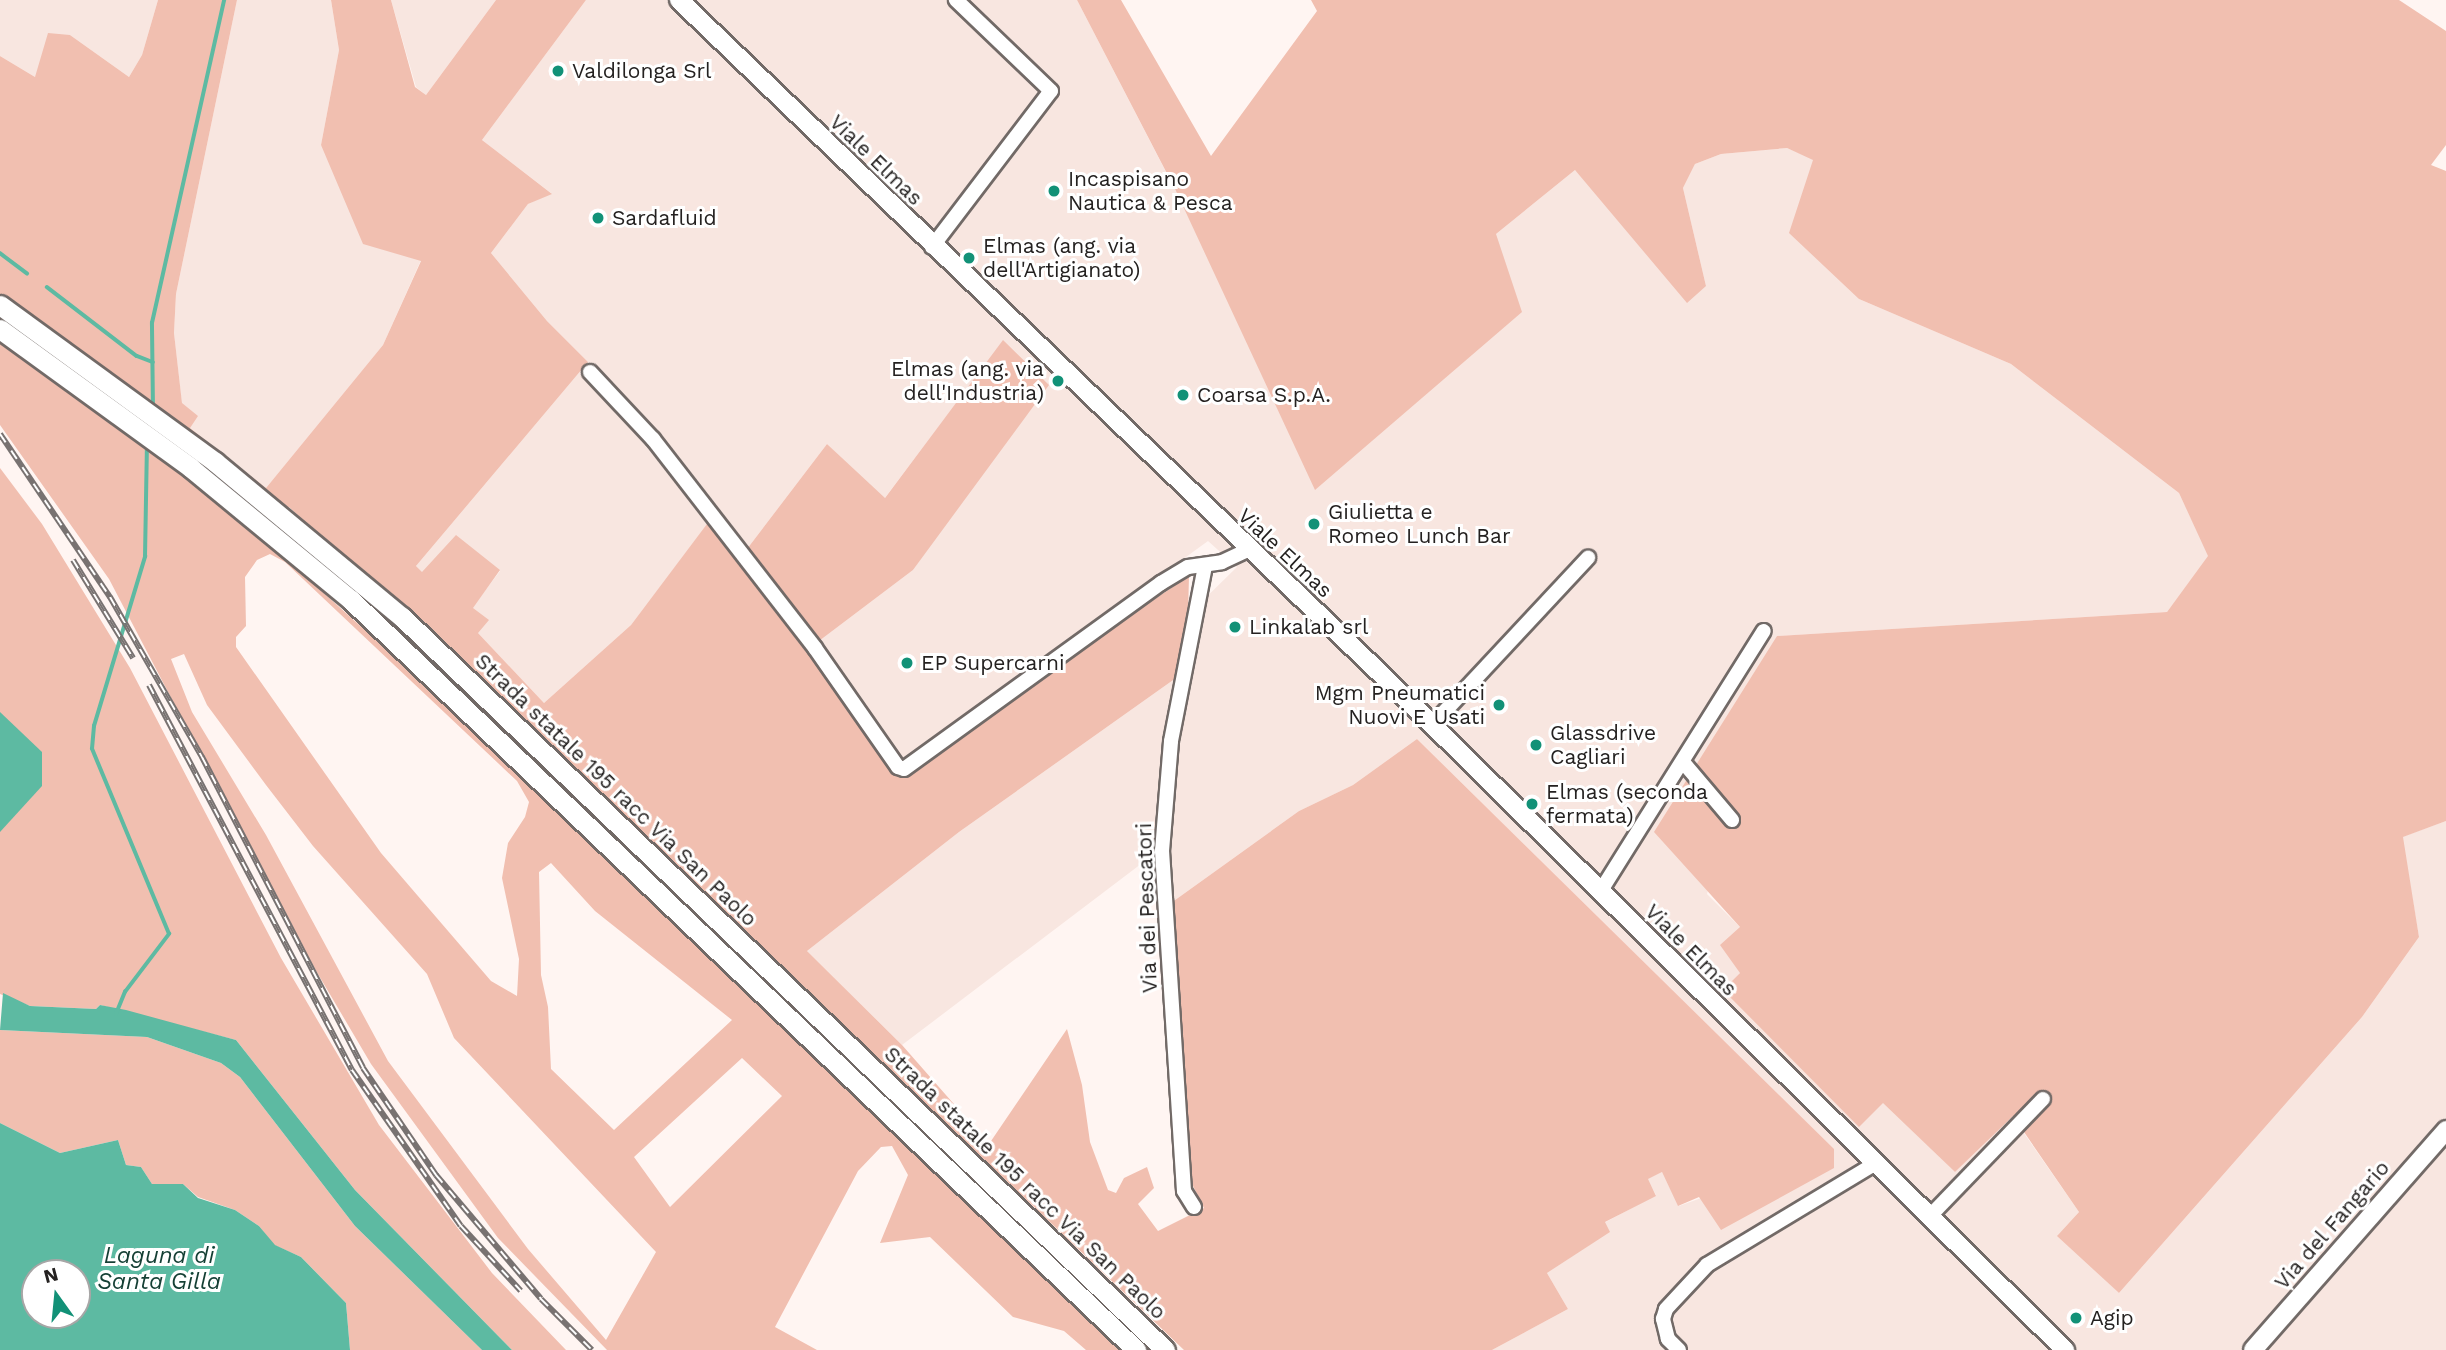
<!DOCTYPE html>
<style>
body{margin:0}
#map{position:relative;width:2446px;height:1350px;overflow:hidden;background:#fff5f2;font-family:"Work Sans",sans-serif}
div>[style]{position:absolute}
.built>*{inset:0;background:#f8e6e0}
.green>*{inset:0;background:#f1bfb0}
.water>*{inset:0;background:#5dbaa2}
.stream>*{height:3.5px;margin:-1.75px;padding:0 1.75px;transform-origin:1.75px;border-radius:1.75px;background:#5dbaa2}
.roads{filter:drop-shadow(2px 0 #726a67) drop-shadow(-2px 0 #726a67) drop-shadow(0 2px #726a67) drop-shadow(0 -2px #726a67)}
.minor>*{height:14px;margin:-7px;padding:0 7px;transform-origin:7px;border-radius:7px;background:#fff}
.major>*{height:18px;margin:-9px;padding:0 9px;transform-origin:9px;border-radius:9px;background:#fff}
.highway>*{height:19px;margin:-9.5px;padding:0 9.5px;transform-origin:9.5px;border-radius:9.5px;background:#fff}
.rail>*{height:6px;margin-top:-3px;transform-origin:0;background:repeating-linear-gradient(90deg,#fff 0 10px,#787271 0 20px);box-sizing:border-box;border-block:2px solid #787271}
.dots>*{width:19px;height:19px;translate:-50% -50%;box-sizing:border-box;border:4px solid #fff;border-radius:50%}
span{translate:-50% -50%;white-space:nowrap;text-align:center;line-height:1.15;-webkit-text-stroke:6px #fff;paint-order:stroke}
.poi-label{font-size:21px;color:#242120}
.left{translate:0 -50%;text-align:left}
.right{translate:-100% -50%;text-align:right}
.street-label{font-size:21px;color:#242120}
.water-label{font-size:23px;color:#143f34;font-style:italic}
.north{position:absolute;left:21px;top:1259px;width:70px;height:70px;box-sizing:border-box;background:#fff;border:2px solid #a7a6a6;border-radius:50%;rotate:345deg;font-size:19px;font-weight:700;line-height:28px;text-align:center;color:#242120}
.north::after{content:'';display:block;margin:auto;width:24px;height:32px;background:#129177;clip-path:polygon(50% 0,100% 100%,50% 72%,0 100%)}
</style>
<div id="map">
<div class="built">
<div style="clip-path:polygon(0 0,158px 0,142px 55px,129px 77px,70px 35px,35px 77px,0 56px)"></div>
<div style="clip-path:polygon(237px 0,331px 0,339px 50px,321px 145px,421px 260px,383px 345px,266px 488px,190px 428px,182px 404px,174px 333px,176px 294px)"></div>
<div style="clip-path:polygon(391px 0,496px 0,426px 95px,416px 87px)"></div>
<div style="clip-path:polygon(586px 0,1077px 0,1197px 232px,1496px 234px,1575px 170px,1706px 286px,1683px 188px,1695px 164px,1721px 154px,1787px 148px,1813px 159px,1859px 299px,2011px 364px,2179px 493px,2209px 556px,2167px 612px,1777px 636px,1707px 894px,1740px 927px,1740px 973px,1724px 990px,1859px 1126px,1883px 1102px,1955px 1172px,2012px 1116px,2079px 1212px,2058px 1235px,2119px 1293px,2362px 1017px,2419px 937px,2402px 837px,2446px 821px,2446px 1350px,1492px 1350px,1568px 1309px,1547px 1273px,1609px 1232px,1604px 1223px,1656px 1195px,1647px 1179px,1662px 1172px,1679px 1206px,1834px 1150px,1417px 739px,1353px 785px,1299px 811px,1171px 903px,1166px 845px,902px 1045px,807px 951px,959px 832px,1176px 678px,1188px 615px,1237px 567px,1208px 541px,903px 763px,819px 641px,913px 570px,943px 527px,1003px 341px,884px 499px,827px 444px,747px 549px,710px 521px,631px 625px,544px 703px,478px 633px,472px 608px,500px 571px,422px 573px,416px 566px,588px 362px,547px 321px,491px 253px,528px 204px,551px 193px,482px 140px)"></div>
</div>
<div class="green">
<div style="clip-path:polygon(evenodd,158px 0,237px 0,176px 294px,174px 333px,182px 403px,198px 416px,190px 428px,266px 488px,383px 345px,421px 261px,363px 244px,321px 145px,339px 50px,331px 0,391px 0,415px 87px,426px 95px,496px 0,586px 0,482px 140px,552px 194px,528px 204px,491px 253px,547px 321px,588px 362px,416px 566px,422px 572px,456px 535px,500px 570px,473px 608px,489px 620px,478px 633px,544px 703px,631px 625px,710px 520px,897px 772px,1189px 576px,1188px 615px,1176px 678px,959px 832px,807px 951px,902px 1045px,989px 1144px,1067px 1029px,1082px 1085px,1090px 1142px,1108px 1190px,1116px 1193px,1124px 1178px,1147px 1167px,1154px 1188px,1138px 1204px,1158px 1231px,1204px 1208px,1192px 1184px,1171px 903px,1299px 811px,1353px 785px,1417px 739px,1834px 1149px,1834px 1168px,1721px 1230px,1699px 1197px,1678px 1206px,1662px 1172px,1648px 1179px,1656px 1196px,1605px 1222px,1610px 1232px,1547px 1273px,1568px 1309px,1492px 1350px,1184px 1350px,606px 799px,289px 507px,258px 534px,444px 701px,890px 1128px,959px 1189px,1122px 1350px,1086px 1350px,1064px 1331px,1013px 1317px,930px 1237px,880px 1243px,908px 1175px,892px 1146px,881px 1147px,858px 1171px,775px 1327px,817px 1350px,607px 1350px,498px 1238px,371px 1064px,295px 935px,109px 579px,0 425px,0 56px,35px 77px,48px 33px,70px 35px,129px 77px,142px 55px,158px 0,270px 554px,285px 562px,517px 781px,529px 802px,525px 817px,508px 843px,502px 878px,519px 959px,517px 996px,491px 981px,381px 853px,236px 647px,236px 637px,246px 626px,245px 577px,257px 560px,270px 554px,158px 0,184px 654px,207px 705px,266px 785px,313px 846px,427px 974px,454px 1038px,656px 1252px,606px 1340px,528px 1249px,388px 1061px,266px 835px,192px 712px,171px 659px,184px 654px,158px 0,551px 863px,595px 911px,732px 1020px,614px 1130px,551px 1069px,548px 1007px,541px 975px,539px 872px,551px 863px,158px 0,742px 1058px,782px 1096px,670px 1207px,634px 1157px,742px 1058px)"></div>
<div style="clip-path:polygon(1077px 0,1121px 0,1211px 156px,1317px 11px,1311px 0,2399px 0,2446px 31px,2446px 145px,2431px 165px,2446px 171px,2446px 821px,2403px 837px,2419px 937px,2362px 1017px,2119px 1293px,2057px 1236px,2079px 1212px,2013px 1116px,1955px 1172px,1883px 1103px,1859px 1127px,1723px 990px,1740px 973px,1720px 945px,1740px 927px,1654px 832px,1777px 636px,2167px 612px,2208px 556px,2179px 493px,2011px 364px,1859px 299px,1789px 233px,1813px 160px,1787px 148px,1721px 154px,1695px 164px,1683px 188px,1706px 286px,1687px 303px,1575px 170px,1496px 234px,1522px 312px,1315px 490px,1175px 189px)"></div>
<div style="clip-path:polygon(1003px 340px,1049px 385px,913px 570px,819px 641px,747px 549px,827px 444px,885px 498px)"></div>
<div style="clip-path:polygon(0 468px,42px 524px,130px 668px,281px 958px,379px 1125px,492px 1273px,566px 1350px,512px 1350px,355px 1190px,236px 1040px,100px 1005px,96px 1009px,30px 1006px,0 994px)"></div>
<div style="clip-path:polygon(0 1030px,147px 1037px,221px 1063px,240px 1077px,355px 1226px,482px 1350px,350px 1350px,346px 1303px,301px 1257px,274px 1245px,259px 1226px,235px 1210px,198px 1197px,183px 1184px,152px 1184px,141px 1167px,126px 1165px,118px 1140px,60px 1153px,0 1123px)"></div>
</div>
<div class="water">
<div style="clip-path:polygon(0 712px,42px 752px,42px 786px,0 832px)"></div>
<div style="clip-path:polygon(3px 993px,30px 1006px,96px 1009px,100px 1005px,126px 1010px,236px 1040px,355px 1190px,512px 1350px,482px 1350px,355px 1226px,240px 1077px,221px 1063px,147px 1037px,0 1030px)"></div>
<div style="clip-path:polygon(evenodd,0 1123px,60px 1153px,118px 1140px,126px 1165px,141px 1167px,152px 1184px,183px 1184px,198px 1198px,235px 1210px,259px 1226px,275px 1245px,301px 1257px,346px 1303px,350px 1350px,0 1350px,0 1123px,35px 1273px,77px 1273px,77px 1315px,35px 1315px,35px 1273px)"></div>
</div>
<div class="stream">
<div style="left:0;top:253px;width:34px;rotate:37deg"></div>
<div style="left:47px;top:287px;width:113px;rotate:37.5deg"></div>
<div style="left:137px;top:356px;width:17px;rotate:21deg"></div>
<div style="left:153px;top:410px;width:87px;rotate:-90.7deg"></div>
<div style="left:152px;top:323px;width:331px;rotate:-77.4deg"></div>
<div style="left:116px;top:1014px;width:24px;rotate:-68deg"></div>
<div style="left:125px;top:992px;width:73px;rotate:-52.8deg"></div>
<div style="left:169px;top:934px;width:200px;rotate:-112.6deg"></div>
<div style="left:92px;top:749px;width:23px;rotate:-85deg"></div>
<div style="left:94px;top:726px;width:177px;rotate:-73.2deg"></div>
<div style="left:145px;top:557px;width:112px;rotate:-89deg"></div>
</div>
<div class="roads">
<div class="minor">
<div style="left:932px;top:247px;width:196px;rotate:-52.7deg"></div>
<div style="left:1051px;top:91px;width:132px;rotate:-136.2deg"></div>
<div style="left:590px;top:372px;width:92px;rotate:46.8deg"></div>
<div style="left:653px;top:439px;width:264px;rotate:52.2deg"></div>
<div style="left:815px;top:648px;width:145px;rotate:55.1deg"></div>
<div style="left:898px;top:767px;width:6px;rotate:18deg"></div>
<div style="left:904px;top:769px;width:317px;rotate:-35.9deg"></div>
<div style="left:1161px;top:583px;width:31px;rotate:-31deg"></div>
<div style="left:1188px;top:567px;width:34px;rotate:-8deg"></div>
<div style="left:1222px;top:562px;width:29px;rotate:-25deg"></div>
<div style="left:1432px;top:725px;width:229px;rotate:-47deg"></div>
<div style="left:1683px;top:762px;width:76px;rotate:49.8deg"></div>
<div style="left:1600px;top:892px;width:308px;rotate:-57.9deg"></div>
<div style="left:1194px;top:1207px;width:19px;rotate:-122deg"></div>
<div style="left:1184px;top:1191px;width:341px;rotate:-93.7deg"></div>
<div style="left:1162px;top:851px;width:110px;rotate:-85.3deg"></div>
<div style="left:1171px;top:741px;width:178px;rotate:-79deg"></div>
<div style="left:1929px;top:1217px;width:164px;rotate:-46deg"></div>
<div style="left:1679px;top:1350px;width:16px;rotate:-135deg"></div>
<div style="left:1668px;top:1339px;width:21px;rotate:-104deg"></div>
<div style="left:1663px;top:1319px;width:10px;rotate:-73deg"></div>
<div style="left:1666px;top:1309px;width:60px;rotate:-47deg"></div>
<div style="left:1707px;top:1265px;width:197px;rotate:-31.1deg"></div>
</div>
<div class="major">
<div style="left:679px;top:0;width:980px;rotate:43.84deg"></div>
<div style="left:1386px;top:679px;width:955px;rotate:44.66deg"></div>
<div style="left:2253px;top:1350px;width:293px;rotate:-48.7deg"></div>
</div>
<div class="highway">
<div style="left:0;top:305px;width:266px;rotate:36.1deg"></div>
<div style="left:215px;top:462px;width:243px;rotate:39.7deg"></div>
<div style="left:402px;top:617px;width:1058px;rotate:43.85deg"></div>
<div style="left:0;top:329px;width:236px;rotate:36deg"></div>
<div style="left:191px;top:468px;width:207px;rotate:39.5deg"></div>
<div style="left:351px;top:600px;width:1086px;rotate:43.69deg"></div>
</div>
</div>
<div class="rail">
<div style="left:0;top:434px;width:197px;rotate:56deg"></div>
<div style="left:110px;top:597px;width:185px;rotate:60.1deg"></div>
<div style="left:202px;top:757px;width:350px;rotate:62.6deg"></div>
<div style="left:363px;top:1068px;width:130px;rotate:55.7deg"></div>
<div style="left:436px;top:1175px;width:162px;rotate:49.7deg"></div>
<div style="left:541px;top:1299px;width:72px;rotate:45deg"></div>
<div style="left:73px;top:560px;width:115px;rotate:58.5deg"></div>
<div style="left:149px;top:685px;width:435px;rotate:62.2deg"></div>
<div style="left:352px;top:1070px;width:190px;rotate:55.1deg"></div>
<div style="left:461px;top:1226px;width:88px;rotate:47.3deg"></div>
</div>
<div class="dots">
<div style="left:558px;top:71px;background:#129177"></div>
<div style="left:1054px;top:191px;background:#129177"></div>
<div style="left:598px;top:218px;background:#129177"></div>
<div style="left:969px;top:258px;background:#129177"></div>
<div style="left:1058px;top:381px;background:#129177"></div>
<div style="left:1183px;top:395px;background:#129177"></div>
<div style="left:1314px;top:524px;background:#129177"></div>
<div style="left:1235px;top:627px;background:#129177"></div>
<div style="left:907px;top:663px;background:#129177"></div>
<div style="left:1499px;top:705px;background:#129177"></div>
<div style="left:1536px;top:745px;background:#129177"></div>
<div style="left:1532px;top:804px;background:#129177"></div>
<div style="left:2076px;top:1318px;background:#129177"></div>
</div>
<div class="poi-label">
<span class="left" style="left:572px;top:71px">Valdilonga Srl</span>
<span class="left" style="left:1068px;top:191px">Incaspisano<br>Nautica &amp; Pesca</span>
<span class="left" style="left:612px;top:218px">Sardafluid</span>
<span class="left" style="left:983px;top:258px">Elmas (ang. via<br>dell'Artigianato)</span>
<span class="right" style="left:1044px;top:381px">Elmas (ang. via<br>dell'Industria)</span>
<span class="left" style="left:1197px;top:395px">Coarsa S.p.A.</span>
<span class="left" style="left:1328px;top:524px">Giulietta e<br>Romeo Lunch Bar</span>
<span class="left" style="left:1249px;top:627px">Linkalab srl</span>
<span class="left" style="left:921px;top:663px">EP Supercarni</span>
<span class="right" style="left:1485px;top:705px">Mgm Pneumatici<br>Nuovi E Usati</span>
<span class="left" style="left:1550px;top:745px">Glassdrive<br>Cagliari</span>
<span class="left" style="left:1546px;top:804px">Elmas (seconda<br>fermata)</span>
<span class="left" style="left:2090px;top:1318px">Agip</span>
</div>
<div class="street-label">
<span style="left:876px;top:160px;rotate:44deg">Viale Elmas</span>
<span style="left:1285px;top:553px;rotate:43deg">Viale Elmas</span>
<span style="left:616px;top:790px;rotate:44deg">Strada statale 195 racc Via San Paolo</span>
<span style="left:1147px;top:908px;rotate:-92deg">Via dei Pescatori</span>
<span style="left:1691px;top:950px;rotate:45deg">Viale Elmas</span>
<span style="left:1025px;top:1183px;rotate:44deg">Strada statale 195 racc Via San Paolo</span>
<span style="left:2332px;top:1225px;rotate:-49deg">Via del Fangario</span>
</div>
<div class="water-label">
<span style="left:159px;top:1269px">Laguna di<br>Santa Gilla</span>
</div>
<div class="north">N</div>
</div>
